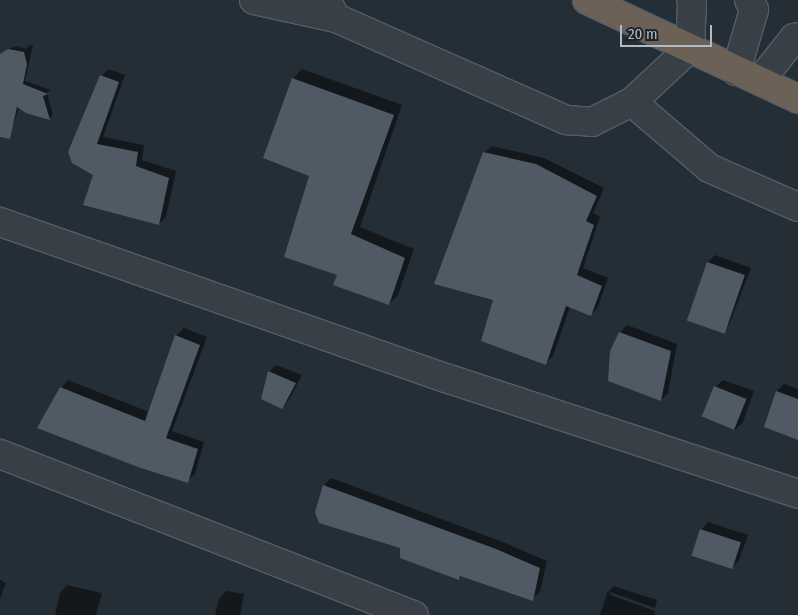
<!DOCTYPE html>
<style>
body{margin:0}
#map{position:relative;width:798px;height:615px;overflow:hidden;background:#242e37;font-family:"Fira Sans Condensed",sans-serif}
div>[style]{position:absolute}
.shadow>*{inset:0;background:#0007}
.building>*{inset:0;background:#505a65;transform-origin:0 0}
.roads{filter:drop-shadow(1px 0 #555d65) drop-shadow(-1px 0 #555d65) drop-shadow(0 1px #555d65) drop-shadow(0 -1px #555d65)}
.minor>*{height:28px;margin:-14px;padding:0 14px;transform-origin:14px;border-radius:14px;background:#383f47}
.highway>*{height:28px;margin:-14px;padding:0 14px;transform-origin:14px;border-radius:14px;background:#6c6156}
span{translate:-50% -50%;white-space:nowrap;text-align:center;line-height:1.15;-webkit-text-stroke:4px #1d242c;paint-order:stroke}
.scale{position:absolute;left:620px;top:25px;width:92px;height:22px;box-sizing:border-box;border:2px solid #b2bbc3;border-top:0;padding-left:6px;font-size:15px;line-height:18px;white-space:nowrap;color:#b2bbc3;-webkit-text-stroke:4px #1d242c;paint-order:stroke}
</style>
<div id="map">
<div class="shadow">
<div style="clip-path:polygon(30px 45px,33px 45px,25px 81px,51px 90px,47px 93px,53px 115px,50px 118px,26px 112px,19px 107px,13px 126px,9px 106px,0 108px,0 71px,5px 53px,9px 49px,17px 46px,26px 49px)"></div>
<div style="clip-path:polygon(108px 69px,125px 75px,103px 137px,144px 145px,142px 160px,176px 171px,166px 217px,159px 224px,94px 175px,102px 76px)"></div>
<div style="clip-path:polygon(302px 69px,402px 105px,360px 227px,414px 249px,398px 295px,389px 304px,339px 274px,311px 175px,293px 79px)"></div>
<div style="clip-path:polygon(492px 146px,544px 158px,604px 188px,593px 213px,600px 217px,583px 268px,608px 278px,598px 307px,591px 315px,570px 307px,553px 356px,546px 363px,495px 299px,484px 153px)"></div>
<div style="clip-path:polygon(715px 255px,751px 268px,729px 325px,721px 333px,708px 262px)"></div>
<div style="clip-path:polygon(627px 325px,677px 344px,668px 393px,661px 400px,620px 333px)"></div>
<div style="clip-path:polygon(184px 328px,207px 337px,172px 431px,204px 442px,195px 474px,187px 481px,61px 388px,68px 380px,149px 412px,176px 336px)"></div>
<div style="clip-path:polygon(276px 365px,302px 375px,289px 400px,281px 407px,269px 372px)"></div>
<div style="clip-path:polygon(723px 380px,754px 391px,743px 422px,735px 430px,715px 387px)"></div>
<div style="clip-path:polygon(784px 384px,798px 389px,798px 439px,777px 391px)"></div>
<div style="clip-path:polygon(331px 478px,503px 542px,547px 561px,540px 592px,532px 599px,462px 575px,459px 579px,401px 548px,317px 512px,324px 485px)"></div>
<div style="clip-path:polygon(708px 522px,748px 535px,739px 560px,732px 568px,701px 530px)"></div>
<div style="clip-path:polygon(0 580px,6px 583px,0 599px)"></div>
<div style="clip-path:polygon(67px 585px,102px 593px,96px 615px,55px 615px,60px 593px)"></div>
<div style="clip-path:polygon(614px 586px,657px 600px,655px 608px,610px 592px,610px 595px,655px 611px,655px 615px,600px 615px,607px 593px)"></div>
<div style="clip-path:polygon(226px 591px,244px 594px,240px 615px,215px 615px,219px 599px)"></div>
</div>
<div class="building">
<div style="clip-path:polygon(8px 49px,24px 52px,27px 64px,23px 84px,48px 94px,43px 96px,50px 120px,26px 113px,17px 107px,10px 139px,0 137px,0 54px)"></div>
<div style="clip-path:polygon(100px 75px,119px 82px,97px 144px,138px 152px,136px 166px,169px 178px,159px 225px,83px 205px,93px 175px,72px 163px,68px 152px)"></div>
<div style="clip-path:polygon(292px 78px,394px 115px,351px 234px,405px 258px,389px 305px,333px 285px,337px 275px,284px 257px,309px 176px,263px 158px)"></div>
<div style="clip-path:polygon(483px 152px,536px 164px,597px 196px,586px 221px,594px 225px,577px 275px,602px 286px,591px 316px,566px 306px,546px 365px,481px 341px,493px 300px,434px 284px)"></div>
<div style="left:707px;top:262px;width:40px;height:62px;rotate:19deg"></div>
<div style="clip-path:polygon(619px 332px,671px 351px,661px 401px,608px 381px,610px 351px)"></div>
<div style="clip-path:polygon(175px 335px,200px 345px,166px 438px,198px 449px,188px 483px,138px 467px,37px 428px,60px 387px,145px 421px)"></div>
<div style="clip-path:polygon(268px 371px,296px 383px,282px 409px,261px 399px)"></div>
<div style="left:714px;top:386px;width:35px;height:33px;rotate:22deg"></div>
<div style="clip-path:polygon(776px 391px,798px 399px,798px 440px,764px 427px)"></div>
<div style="clip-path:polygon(323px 485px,496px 549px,540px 568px,533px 601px,460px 576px,459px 580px,400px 558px,400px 548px,319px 523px,315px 512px)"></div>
<div style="left:700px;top:529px;width:43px;height:28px;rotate:18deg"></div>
</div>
<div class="roads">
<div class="minor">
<div style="left:254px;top:0;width:84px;rotate:12.4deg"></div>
<div style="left:326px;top:0;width:21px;rotate:61deg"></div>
<div style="left:336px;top:18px;width:252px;rotate:23.9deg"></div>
<div style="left:566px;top:120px;width:26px;rotate:4deg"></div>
<div style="left:592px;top:122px;width:45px;rotate:-26.6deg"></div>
<div style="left:632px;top:102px;width:79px;rotate:-43deg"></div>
<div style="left:690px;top:48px;width:44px;rotate:-87.4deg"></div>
<div style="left:692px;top:4px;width:4px;rotate:-104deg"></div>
<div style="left:736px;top:71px;width:64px;rotate:-73.6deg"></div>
<div style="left:754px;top:10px;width:11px;rotate:-117deg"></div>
<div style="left:760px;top:81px;width:55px;rotate:-51.7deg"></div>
<div style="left:794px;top:38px;width:4px;rotate:-14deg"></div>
<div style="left:632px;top:102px;width:101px;rotate:40.6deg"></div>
<div style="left:709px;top:168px;width:97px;rotate:23.7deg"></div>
<div style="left:0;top:222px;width:476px;rotate:19.3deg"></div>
<div style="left:449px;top:379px;width:367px;rotate:18.2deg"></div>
<div style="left:0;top:454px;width:444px;rotate:21.3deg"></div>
</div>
<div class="highway">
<div style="left:587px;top:0;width:233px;rotate:25.1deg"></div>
</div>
</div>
<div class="scale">20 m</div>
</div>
